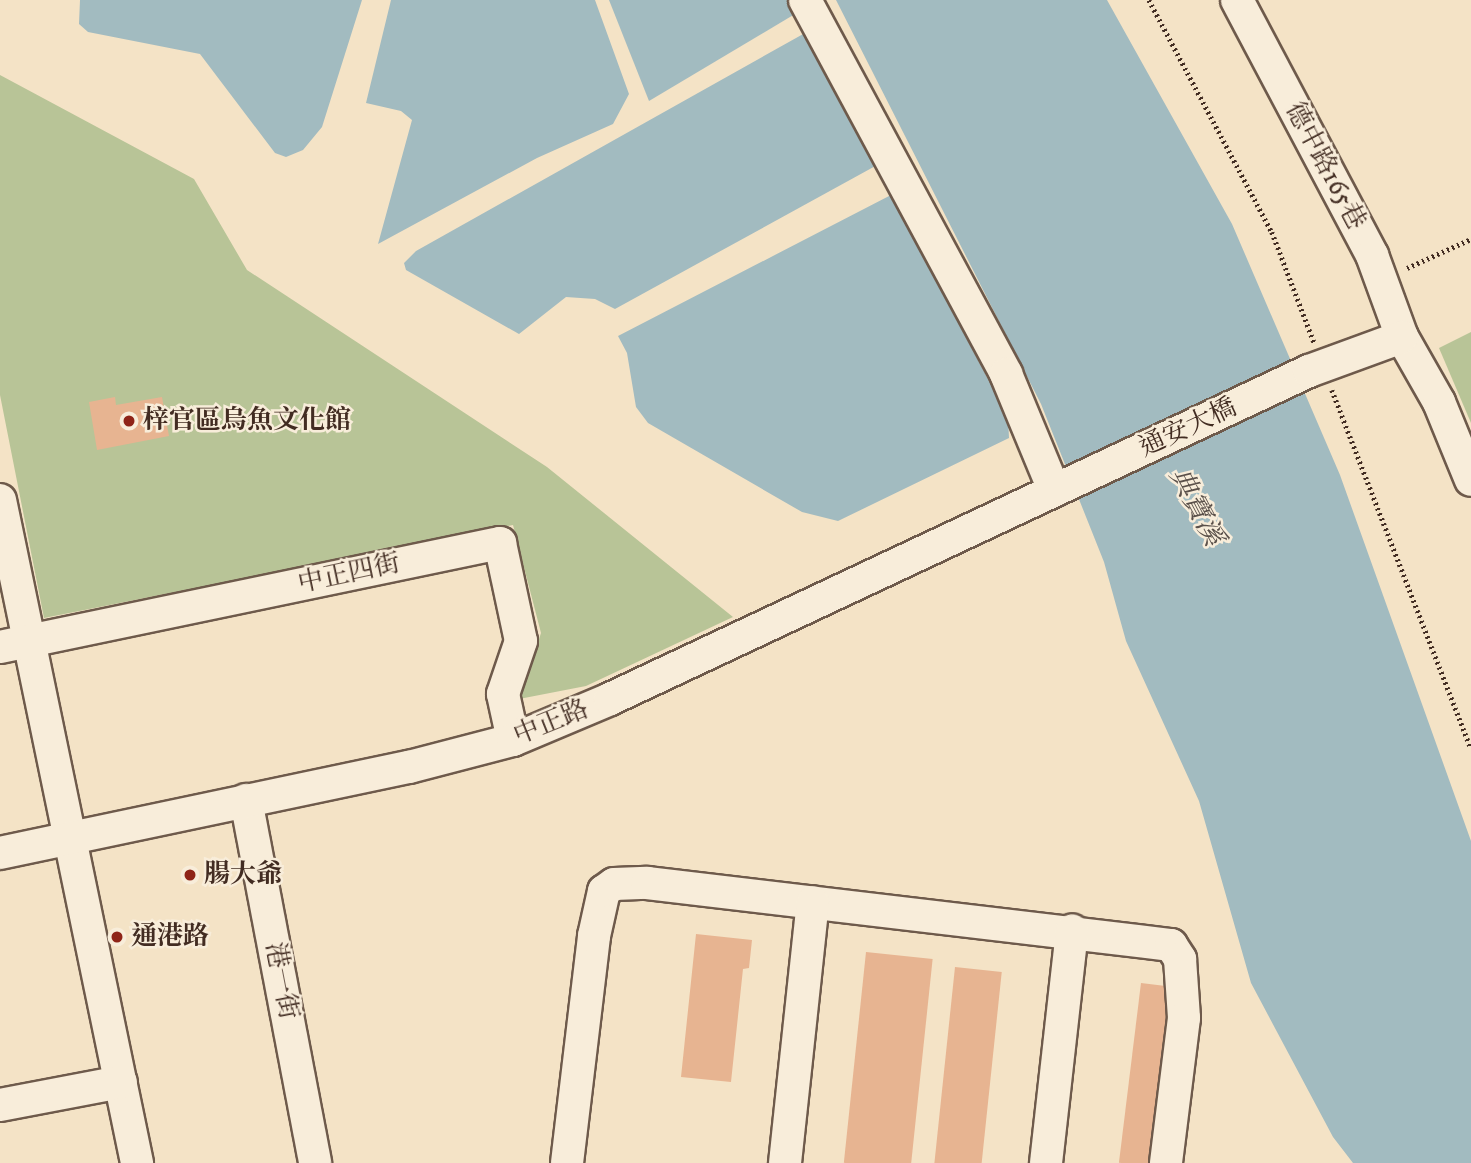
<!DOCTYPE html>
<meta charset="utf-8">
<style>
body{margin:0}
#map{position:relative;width:1471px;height:1163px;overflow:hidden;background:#f4e3c6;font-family:"IM FELL DW Pica","Noto Serif TC",serif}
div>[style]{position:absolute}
.green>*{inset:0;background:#b8c497}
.water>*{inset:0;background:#a2bbc0}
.building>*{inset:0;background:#e7b491;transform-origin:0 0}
.path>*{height:4.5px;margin-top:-2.25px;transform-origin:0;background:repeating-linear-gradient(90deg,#422c22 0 2px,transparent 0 5.5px)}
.roads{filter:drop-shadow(2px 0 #6e5a4b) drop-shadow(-2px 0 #6e5a4b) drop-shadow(0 2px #6e5a4b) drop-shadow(0 -2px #6e5a4b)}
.minor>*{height:32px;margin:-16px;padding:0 16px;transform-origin:16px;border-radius:16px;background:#f8edda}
.dots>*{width:19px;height:19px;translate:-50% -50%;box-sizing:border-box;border:4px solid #f8edda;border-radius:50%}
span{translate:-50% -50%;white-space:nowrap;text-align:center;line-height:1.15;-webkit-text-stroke:5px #f8edda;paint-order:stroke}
.street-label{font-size:26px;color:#422c22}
.poi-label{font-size:26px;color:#422c22;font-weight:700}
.left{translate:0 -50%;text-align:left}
.water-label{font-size:28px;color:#5a504a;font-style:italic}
</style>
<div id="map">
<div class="green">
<div style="clip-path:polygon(0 75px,194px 179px,247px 270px,547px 467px,733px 617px,586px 686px,519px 699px,541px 633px,513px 525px,44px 618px,0 395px)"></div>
<div style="clip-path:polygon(1471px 332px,1471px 423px,1439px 348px)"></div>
</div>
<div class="water">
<div style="clip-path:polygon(80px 0,362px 0,322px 127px,303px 150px,286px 157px,275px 153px,200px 54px,88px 32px,79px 24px)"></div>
<div style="clip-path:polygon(391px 0,595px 0,629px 94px,613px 124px,537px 158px,378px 244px,412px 120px,401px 111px,366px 103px)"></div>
<div style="clip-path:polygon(609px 0,787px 0,795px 14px,649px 101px)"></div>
<div style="clip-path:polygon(836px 0,1107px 0,1232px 224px,1340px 475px,1471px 841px,1471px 1163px,1353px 1163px,1333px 1137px,1251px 983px,1199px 801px,1126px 641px,1104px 562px,1041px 404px)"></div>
<div style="clip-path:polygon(805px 33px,879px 164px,615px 309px,595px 299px,566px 297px,519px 334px,406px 270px,404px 263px,416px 251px)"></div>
<div style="clip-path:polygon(891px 195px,1008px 417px,1009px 438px,838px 521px,802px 512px,648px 423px,636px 407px,627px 353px,618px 336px)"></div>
</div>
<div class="building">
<div style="clip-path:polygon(115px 397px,116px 405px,162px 397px,169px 436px,97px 450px,89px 402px)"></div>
<div style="clip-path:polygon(696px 934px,752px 940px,749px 968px,743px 969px,731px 1082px,681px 1077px)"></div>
<div style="left:866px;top:952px;width:67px;height:212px;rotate:6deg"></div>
<div style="left:955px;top:967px;width:47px;height:197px;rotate:6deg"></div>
<div style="left:1141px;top:983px;width:33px;height:181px;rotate:7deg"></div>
</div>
<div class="path">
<div style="left:1149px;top:0;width:263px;rotate:62.1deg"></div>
<div style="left:1272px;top:232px;width:118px;rotate:69.1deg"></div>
<div style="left:1407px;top:268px;width:70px;rotate:-24.4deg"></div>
<div style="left:1332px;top:390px;width:384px;rotate:68.8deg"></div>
</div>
<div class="roads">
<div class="minor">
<div style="left:805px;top:0;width:425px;rotate:61.7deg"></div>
<div style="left:1006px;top:374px;width:126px;rotate:67.5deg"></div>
<div style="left:1237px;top:0;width:289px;rotate:62.1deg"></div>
<div style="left:1372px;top:255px;width:87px;rotate:69.9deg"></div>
<div style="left:1402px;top:337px;width:75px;rotate:60.4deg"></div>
<div style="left:1439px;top:402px;width:84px;rotate:67.7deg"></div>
<div style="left:0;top:500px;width:677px;rotate:78.32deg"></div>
<div style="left:0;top:647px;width:511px;rotate:-11.75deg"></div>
<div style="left:500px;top:543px;width:100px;rotate:77.9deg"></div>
<div style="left:521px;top:641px;width:56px;rotate:108.8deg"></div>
<div style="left:503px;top:694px;width:47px;rotate:77.7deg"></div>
<div style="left:246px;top:800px;width:369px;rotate:79.2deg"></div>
<div style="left:0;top:853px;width:418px;rotate:-11.9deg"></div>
<div style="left:409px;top:767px;width:107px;rotate:-14.6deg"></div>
<div style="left:513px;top:740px;width:105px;rotate:-22.9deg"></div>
<div style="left:610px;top:699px;width:772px;rotate:-25.14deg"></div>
<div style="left:1309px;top:371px;width:99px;rotate:-20.1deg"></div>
<div style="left:0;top:1105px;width:123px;rotate:-10.8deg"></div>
<div style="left:567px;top:1163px;width:229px;rotate:-83.2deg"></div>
<div style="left:594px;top:936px;width:46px;rotate:-77.5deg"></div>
<div style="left:604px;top:891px;width:12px;rotate:-35deg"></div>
<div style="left:614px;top:884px;width:33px;rotate:-2deg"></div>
<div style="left:647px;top:883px;width:528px;rotate:6.75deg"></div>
<div style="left:1171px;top:945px;width:17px;rotate:57deg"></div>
<div style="left:1180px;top:959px;width:59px;rotate:86.1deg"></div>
<div style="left:1184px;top:1018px;width:146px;rotate:97.1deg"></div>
<div style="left:785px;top:1163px;width:262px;rotate:-83.9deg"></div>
<div style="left:1046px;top:1163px;width:234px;rotate:-83.6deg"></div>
</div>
</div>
<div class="dots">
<div style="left:129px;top:421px;background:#8f2418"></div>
<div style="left:190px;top:875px;background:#8f2418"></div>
<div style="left:117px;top:937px;background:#8f2418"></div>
</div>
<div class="street-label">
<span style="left:1325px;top:166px;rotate:62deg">德中路165巷</span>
<span style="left:1188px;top:428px;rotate:-25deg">通安大橋</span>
<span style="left:349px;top:574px;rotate:-12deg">中正四街</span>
<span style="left:551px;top:723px;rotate:-22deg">中正路</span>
<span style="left:281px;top:981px;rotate:79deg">港一街</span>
</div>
<div class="poi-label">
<span class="left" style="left:143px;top:421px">梓官區烏魚文化館</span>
<span class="left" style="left:204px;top:875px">腸大爺</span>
<span class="left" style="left:131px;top:937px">通港路</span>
</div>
<div class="water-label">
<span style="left:1196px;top:507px;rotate:62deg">典寶溪</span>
</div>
</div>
